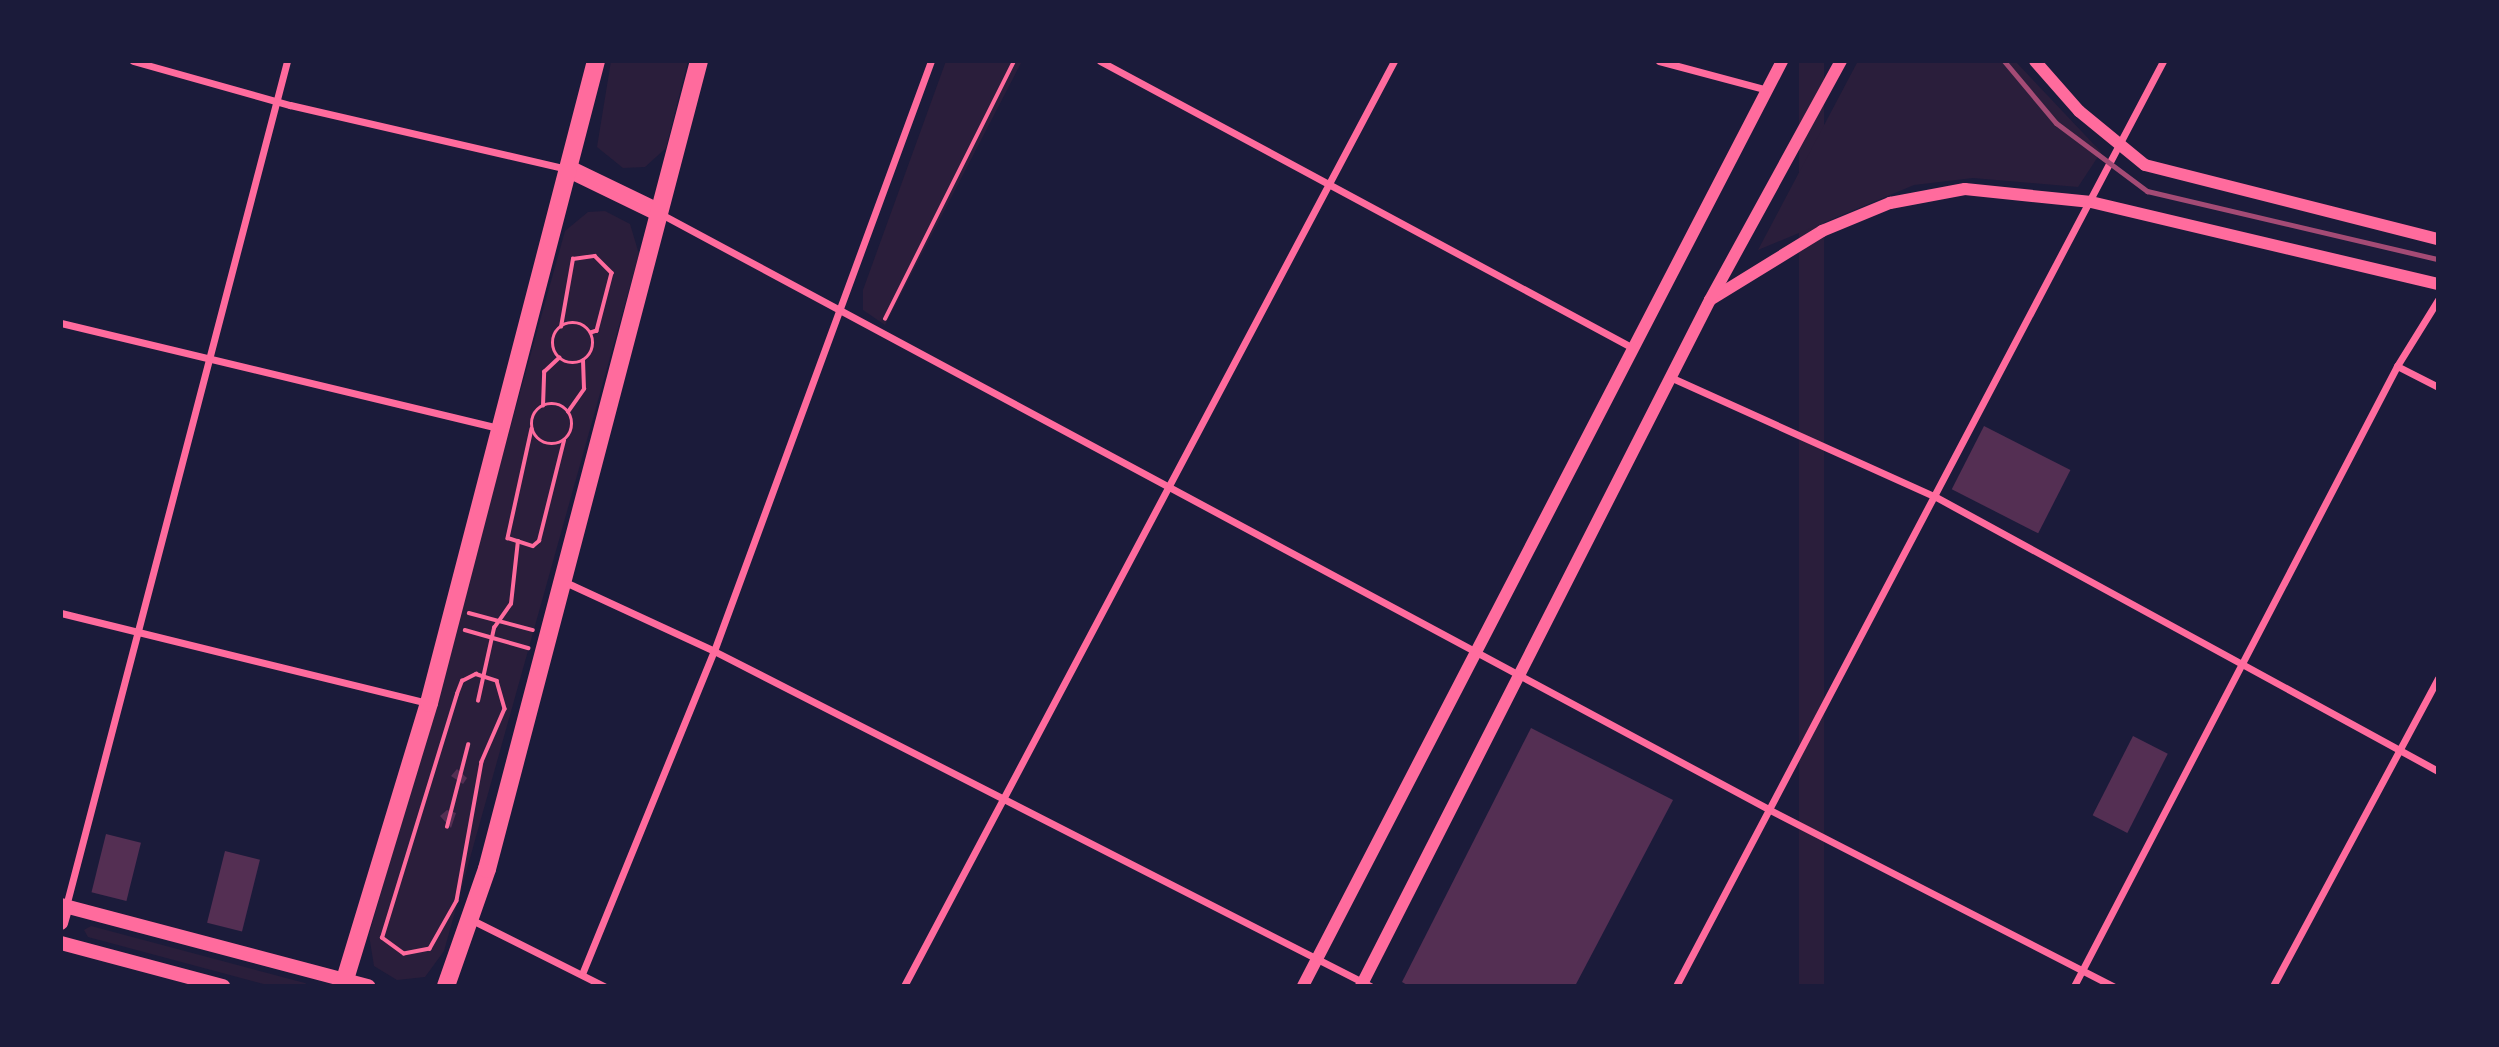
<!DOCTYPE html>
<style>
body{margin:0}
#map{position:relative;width:2499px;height:1047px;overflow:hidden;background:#1b1b3a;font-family:"DM Sans",sans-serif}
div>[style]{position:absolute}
.green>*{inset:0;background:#2a1e3b;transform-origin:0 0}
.building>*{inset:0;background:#542f53;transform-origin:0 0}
.path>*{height:3.5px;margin:-1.75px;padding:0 1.75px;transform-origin:1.75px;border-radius:1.75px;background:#ff6b9d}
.path>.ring{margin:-1.75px;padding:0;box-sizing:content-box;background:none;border:3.5px solid #ff6b9d;border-radius:50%}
.minor>*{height:7px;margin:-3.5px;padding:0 3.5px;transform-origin:3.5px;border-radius:3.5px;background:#ff6b9d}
.tertiary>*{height:12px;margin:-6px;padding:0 6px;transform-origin:6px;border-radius:6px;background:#ff6b9d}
.secondary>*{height:14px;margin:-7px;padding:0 7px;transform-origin:7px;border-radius:7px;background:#ff6b9d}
.primary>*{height:18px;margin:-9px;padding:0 9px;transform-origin:9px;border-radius:9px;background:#ff6b9d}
.rail>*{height:5px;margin:-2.5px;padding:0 2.5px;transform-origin:2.5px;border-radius:2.5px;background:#a44b75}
span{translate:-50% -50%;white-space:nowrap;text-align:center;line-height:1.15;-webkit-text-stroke:6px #1b1b3a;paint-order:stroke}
.frame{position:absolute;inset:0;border:63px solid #1b1b3a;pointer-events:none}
</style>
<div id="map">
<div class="green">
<div style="clip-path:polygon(611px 61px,688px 61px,666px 148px,645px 167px,623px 168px,597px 147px)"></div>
<div style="clip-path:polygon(946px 61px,1022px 61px,885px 325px,863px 310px,863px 290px)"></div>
<div style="left:1799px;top:61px;width:25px;height:993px"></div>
<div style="clip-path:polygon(1858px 61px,2015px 61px,2101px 152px,2078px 187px,1973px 178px,1914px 185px,1758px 250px)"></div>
<div style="clip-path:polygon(605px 211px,630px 224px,639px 254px,444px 951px,425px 977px,397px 980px,374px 966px,369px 935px,565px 231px,588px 212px)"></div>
<div style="clip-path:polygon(91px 926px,305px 983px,309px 986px,271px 986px,88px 937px,84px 930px)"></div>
</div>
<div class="building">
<div style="left:1984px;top:426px;width:97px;height:71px;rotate:27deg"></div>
<div style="clip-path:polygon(1531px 728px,1673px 800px,1575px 986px,1409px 986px,1402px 982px)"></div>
<div style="left:2133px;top:736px;width:39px;height:89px;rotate:27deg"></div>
<div style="clip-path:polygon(457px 769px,467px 778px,463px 784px,451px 776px)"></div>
<div style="clip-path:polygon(447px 810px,456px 813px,451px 828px,440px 816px)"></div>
<div style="left:106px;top:834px;width:36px;height:60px;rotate:14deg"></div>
<div style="left:225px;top:851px;width:36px;height:74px;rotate:14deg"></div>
</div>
<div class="path">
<div style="left:885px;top:319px;width:288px;rotate:-63.4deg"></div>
<div class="ring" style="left:553px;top:323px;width:36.5px;height:36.5px"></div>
<div style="left:561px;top:327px;width:69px;rotate:-80deg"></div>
<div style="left:573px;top:259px;width:22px;rotate:-8deg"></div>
<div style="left:595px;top:256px;width:24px;rotate:45deg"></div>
<div style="left:612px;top:273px;width:60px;rotate:104.5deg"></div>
<div style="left:597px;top:331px;width:6px;rotate:162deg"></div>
<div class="ring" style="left:532px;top:404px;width:36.5px;height:36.5px"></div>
<div style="left:543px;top:406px;width:34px;rotate:-88deg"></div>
<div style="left:544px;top:372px;width:21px;rotate:-43deg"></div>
<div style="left:568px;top:412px;width:28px;rotate:-55deg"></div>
<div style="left:584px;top:389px;width:28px;rotate:-92deg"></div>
<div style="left:532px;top:429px;width:112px;rotate:102.4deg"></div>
<div style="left:508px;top:538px;width:26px;rotate:18deg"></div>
<div style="left:533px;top:546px;width:8px;rotate:-40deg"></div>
<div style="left:539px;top:541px;width:103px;rotate:-76deg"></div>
<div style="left:469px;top:613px;width:66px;rotate:14.9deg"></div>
<div style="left:465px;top:630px;width:66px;rotate:15.9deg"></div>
<div style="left:476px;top:674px;width:22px;rotate:18deg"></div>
<div style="left:497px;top:681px;width:29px;rotate:74deg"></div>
<div style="left:505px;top:709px;width:58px;rotate:113.5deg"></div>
<div style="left:482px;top:762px;width:141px;rotate:100.2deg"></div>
<div style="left:457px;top:901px;width:55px;rotate:119.4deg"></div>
<div style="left:430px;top:949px;width:26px;rotate:169deg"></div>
<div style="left:404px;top:954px;width:27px;rotate:-144deg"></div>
<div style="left:382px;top:938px;width:255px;rotate:-72.9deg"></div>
<div style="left:457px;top:694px;width:14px;rotate:-69deg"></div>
<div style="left:462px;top:681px;width:16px;rotate:-27deg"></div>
<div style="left:478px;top:701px;width:75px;rotate:-77.6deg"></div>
<div style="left:494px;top:628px;width:29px;rotate:-55deg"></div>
<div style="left:511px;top:604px;width:63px;rotate:-83.7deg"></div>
<div style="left:447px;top:827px;width:85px;rotate:-75.6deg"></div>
</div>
<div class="minor">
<div style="left:133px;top:61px;width:163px;rotate:15.7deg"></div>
<div style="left:290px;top:105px;width:284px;rotate:13deg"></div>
<div style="left:1100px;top:61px;width:605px;rotate:28.3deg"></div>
<div style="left:1659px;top:61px;width:112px;rotate:15deg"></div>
<div style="left:661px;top:214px;width:1259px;rotate:28.25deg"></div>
<div style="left:1770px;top:810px;width:386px;rotate:27.2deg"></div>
<div style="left:61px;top:323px;width:453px;rotate:13.5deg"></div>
<div style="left:2397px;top:366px;width:46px;rotate:27.1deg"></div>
<div style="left:1670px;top:377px;width:292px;rotate:24.3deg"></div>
<div style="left:1936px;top:497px;width:572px;rotate:28.63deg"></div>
<div style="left:565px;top:582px;width:164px;rotate:24.8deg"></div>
<div style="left:714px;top:651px;width:737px;rotate:27.05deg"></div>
<div style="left:61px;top:613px;width:378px;rotate:13.8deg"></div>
<div style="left:66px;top:906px;width:873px;rotate:-75.34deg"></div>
<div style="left:472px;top:920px;width:148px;rotate:26.6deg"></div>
<div style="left:582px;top:974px;width:349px;rotate:-67.8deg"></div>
<div style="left:714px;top:651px;width:629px;rotate:-69.81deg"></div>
<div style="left:904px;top:986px;width:1047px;rotate:-62.09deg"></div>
<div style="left:1676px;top:986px;width:1045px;rotate:-62.23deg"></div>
<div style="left:2074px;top:986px;width:699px;rotate:-62.48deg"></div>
<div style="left:2397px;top:366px;width:78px;rotate:-58.2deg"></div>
<div style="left:2273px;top:986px;width:349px;rotate:-61.8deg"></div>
</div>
<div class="tertiary">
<div style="left:2035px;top:61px;width:67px;rotate:48.7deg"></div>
<div style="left:2079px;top:111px;width:85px;rotate:39.3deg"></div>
<div style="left:2145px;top:165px;width:302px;rotate:14.2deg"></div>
<div style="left:1710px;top:300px;width:132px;rotate:-31.6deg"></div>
<div style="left:1822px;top:231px;width:74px;rotate:-22.4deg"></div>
<div style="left:1890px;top:203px;width:76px;rotate:-10.6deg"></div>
<div style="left:1965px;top:189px;width:127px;rotate:5.9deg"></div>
<div style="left:2091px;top:202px;width:357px;rotate:13.3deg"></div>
<div style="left:1303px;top:986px;width:1042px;rotate:-62.62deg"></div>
<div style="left:1361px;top:986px;width:770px;rotate:-63.04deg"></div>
<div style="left:1710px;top:300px;width:273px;rotate:-61.3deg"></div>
</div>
<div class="secondary">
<div style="left:61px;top:905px;width:318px;rotate:14.8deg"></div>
<div style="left:61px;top:923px;width:18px;rotate:-74deg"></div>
<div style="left:61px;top:943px;width:168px;rotate:14.9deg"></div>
</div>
<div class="primary">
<div style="left:569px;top:169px;width:99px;rotate:25.8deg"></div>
<div style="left:343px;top:986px;width:296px;rotate:-73.1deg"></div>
<div style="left:429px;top:703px;width:663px;rotate:-75.42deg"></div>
<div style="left:446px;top:986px;width:124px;rotate:-70.7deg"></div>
<div style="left:487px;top:869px;width:835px;rotate:-75.3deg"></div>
</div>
<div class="rail">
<div style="left:2004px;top:61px;width:81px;rotate:50deg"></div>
<div style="left:2056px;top:123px;width:114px;rotate:36.8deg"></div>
<div style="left:2147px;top:191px;width:299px;rotate:13.2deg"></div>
</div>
<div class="frame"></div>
</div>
